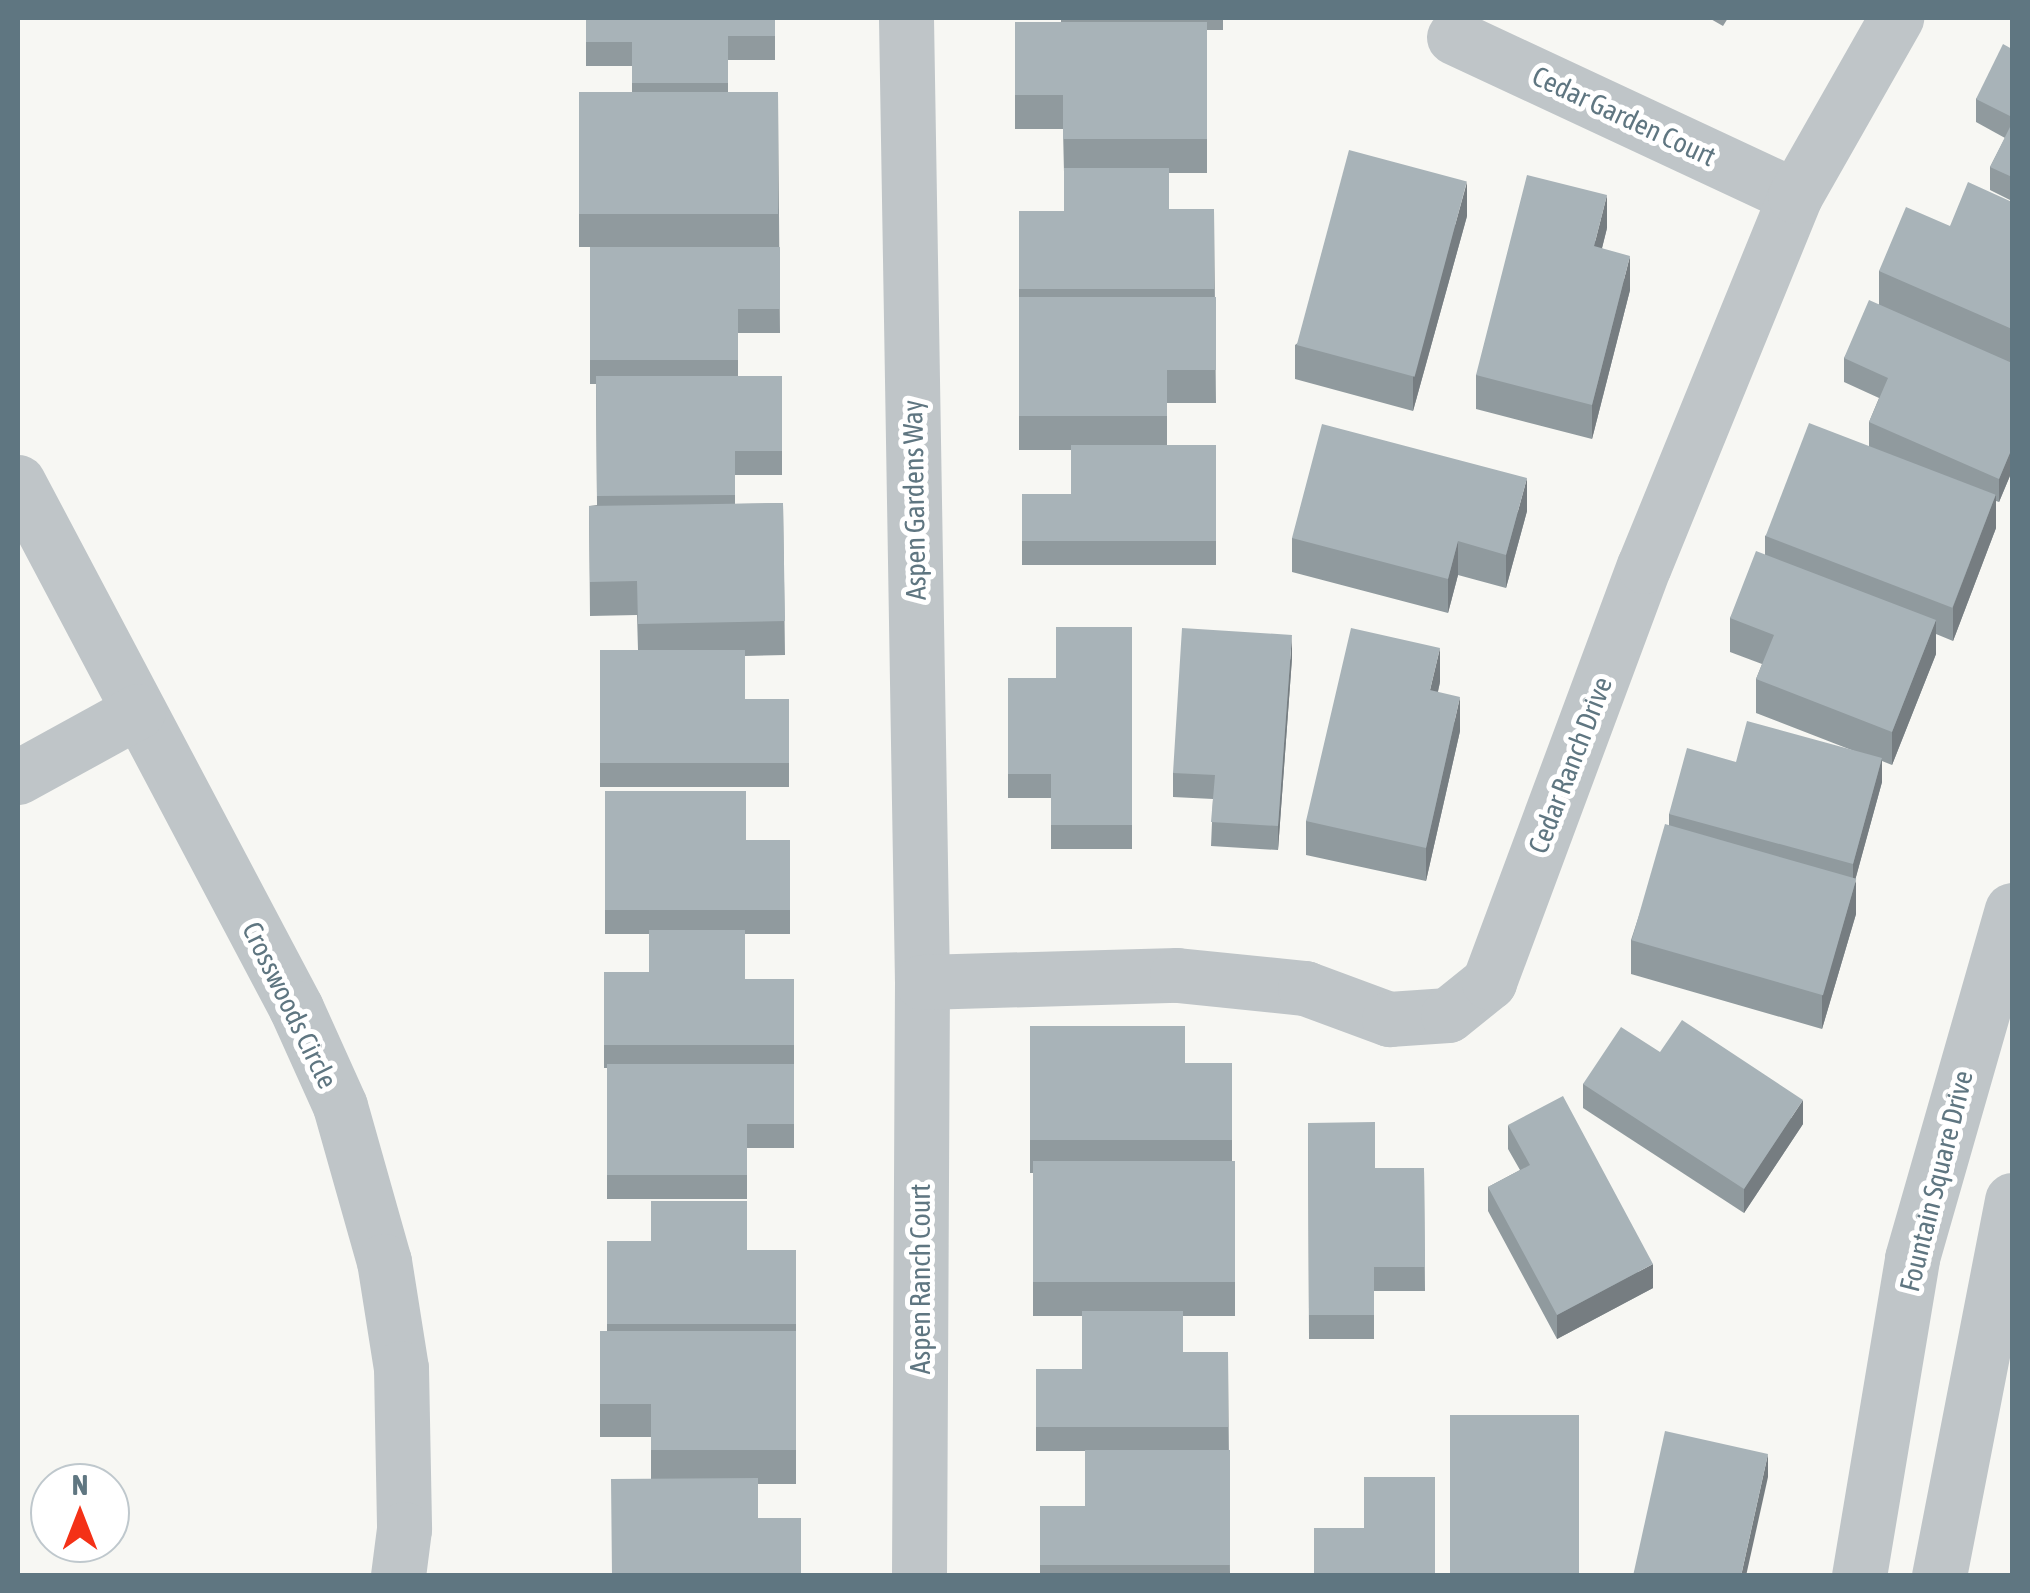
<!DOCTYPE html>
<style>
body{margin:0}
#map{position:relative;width:2030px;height:1593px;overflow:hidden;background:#f7f7f3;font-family:"Asap Condensed",sans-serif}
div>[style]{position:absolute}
.minor>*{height:55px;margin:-27.5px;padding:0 27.5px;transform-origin:27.5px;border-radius:27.5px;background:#bfc5c8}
.wall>*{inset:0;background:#909a9e}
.shaded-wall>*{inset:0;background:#767d81}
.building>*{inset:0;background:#a8b3b8;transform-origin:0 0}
span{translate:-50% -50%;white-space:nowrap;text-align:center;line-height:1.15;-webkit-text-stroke:10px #fff;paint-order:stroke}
.street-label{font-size:28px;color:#5f7681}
.frame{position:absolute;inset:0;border:20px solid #5f7681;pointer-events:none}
.north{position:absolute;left:30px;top:1463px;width:100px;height:100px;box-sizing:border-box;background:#fff;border:2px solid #bfc8cd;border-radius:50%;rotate:0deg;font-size:28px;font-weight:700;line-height:40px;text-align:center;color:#5f7681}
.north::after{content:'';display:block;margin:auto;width:35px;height:45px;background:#f43117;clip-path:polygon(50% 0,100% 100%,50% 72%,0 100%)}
</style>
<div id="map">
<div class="minor">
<div style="left:906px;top:18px;width:964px;rotate:89.05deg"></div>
<div style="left:922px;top:982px;width:594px;rotate:90.29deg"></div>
<div style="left:1454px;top:37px;width:376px;rotate:25deg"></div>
<div style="left:18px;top:482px;width:595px;rotate:62.14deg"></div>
<div style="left:296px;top:1008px;width:107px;rotate:65.8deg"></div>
<div style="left:340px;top:1106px;width:161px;rotate:74.2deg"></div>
<div style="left:384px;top:1261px;width:108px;rotate:81deg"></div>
<div style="left:401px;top:1368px;width:161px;rotate:88.9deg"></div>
<div style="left:404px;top:1529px;width:47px;rotate:97.3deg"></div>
<div style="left:18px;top:777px;width:137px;rotate:-28.8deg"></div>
<div style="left:922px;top:982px;width:255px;rotate:-1.6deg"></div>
<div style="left:1177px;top:975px;width:129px;rotate:5.8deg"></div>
<div style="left:1305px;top:988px;width:90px;rotate:20.3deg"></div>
<div style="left:1389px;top:1019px;width:59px;rotate:-3.9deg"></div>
<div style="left:1448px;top:1015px;width:53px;rotate:-38.8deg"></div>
<div style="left:1489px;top:982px;width:444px;rotate:-69.6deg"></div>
<div style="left:1644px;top:566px;width:400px;rotate:-67.8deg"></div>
<div style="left:1795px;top:196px;width:205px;rotate:-60.4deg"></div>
<div style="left:1859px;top:1576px;width:322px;rotate:-80.5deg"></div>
<div style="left:1912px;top:1258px;width:362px;rotate:-74deg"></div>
<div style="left:1939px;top:1576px;width:383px;rotate:-79deg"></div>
</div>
<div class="wall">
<div style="clip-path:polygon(586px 18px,775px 18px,775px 60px,728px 60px,728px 92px,778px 92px,780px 333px,738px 333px,738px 376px,782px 376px,782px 475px,735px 475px,735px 504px,783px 503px,785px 655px,745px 656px,745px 699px,789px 699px,789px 787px,600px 787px,600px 650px,638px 650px,637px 615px,590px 616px,589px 506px,597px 505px,596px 384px,590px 384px,590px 247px,579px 247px,579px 92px,632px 92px,632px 66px,586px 66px)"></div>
<div style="clip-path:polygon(1061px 18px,1223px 18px,1223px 30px,1207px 30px,1207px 173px,1169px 173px,1169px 209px,1214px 209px,1216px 403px,1167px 403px,1167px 445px,1216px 445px,1216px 565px,1022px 565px,1022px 494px,1071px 494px,1071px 450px,1019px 450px,1019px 211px,1064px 211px,1064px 173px,1063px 129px,1015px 129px,1015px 22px,1061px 22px)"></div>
<div style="clip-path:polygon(1709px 18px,1728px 18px,1723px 26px)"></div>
<div style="clip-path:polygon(2012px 49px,2012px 201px,1990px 190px,1990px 167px,2005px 138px,1976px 122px,1976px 99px)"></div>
<div style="clip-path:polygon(2012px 202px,2012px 471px,1999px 502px,1996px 501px,1996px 528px,1953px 641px,1936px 634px,1936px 654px,1892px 765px,1882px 761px,1882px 782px,1855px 880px,1856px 914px,1822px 1029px,1631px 974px,1631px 940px,1669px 825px,1669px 814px,1736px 762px,1854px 751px,1756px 713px,1756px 679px,1762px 664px,1730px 652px,1730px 618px,1765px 555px,1765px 536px,1869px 446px,1869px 422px,1879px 398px,1844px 382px,1844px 358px,1879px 304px,1879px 271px,1950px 226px)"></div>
<div style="clip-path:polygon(1467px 216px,1413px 411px,1295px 379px,1295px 345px)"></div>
<div style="clip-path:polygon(1607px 228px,1602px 248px,1630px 290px,1592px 439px,1476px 409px,1476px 375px)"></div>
<div style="clip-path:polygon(1527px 511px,1506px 588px,1458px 575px,1448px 613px,1292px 572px,1292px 538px)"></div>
<div style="clip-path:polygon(1132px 627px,1132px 849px,1051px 849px,1051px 798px,1008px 798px,1008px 678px,1056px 678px)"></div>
<div style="clip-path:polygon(1292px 658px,1278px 850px,1211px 846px,1213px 799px,1173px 797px,1173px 773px)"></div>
<div style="clip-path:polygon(1440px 682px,1438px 692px,1460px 731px,1426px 881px,1306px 855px,1306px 821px)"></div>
<div style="clip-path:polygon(605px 791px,746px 840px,790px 840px,790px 934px,745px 934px,745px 979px,794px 979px,794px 1148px,747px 1148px,747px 1199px,607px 1199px,607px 1068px,604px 1068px,604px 972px,649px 972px,649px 934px,605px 934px)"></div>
<div style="clip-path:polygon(1030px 1026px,1185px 1063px,1232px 1063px,1232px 1161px,1235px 1161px,1235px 1316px,1183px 1316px,1183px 1352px,1228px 1352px,1230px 1574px,1040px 1576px,1040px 1506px,1085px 1506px,1085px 1451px,1036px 1451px,1036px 1369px,1082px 1369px,1082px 1316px,1033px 1316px,1033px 1173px,1030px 1173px)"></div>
<div style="clip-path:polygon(1660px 1052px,1803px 1124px,1744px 1213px,1583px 1108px,1583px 1084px)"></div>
<div style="clip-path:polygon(1308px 1123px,1375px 1168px,1424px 1168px,1425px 1291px,1374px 1291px,1374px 1339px,1309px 1339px)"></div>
<div style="clip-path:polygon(1508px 1125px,1653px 1288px,1557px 1339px,1488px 1211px,1488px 1187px,1520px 1170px,1508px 1149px)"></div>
<div style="clip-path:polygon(607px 1241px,747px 1250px,796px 1250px,796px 1484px,758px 1484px,758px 1518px,801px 1576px,651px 1479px,651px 1437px,600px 1437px,600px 1331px,607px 1331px)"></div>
</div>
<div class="shaded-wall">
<div style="clip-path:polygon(1467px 182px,1467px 216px,1413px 411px,1413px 377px)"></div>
<div style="clip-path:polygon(1607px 195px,1607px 228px,1594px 280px,1594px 246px)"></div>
<div style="clip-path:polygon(1630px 256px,1630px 290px,1592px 439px,1592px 405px)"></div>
<div style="clip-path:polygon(2012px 448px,2012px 471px,1999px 502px,1999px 479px)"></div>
<div style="clip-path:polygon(1527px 478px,1527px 511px,1506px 588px,1506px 555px)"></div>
<div style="clip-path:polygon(1996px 494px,1996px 528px,1953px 641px,1953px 607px)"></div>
<div style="clip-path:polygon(1458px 541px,1458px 575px,1448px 613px,1448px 579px)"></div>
<div style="clip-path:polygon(1936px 620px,1936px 654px,1892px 765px,1892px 732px)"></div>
<div style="clip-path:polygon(1292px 635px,1292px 658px,1278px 850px,1278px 826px)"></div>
<div style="clip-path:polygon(1440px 648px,1440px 682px,1430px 724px,1430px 690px)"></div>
<div style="clip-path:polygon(1460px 697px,1460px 731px,1426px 881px,1426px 848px)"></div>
<div style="clip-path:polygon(1882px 758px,1882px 782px,1853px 888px,1853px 864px)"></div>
<div style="clip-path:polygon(1856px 880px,1856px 914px,1822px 1029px,1822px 996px)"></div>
<div style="clip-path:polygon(1803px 1100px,1803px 1124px,1744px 1213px,1744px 1189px)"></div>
<div style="clip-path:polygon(1653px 1264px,1653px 1288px,1557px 1339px,1557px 1315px)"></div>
<div style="clip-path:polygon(1768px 1454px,1768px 1477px,1746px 1576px,1741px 1576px)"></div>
</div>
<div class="building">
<div style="clip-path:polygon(586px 18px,775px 18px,775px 36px,728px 36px,728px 83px,632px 83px,632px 42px,586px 42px)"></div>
<div style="clip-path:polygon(1015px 22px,1207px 22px,1207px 139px,1063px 139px,1063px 95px,1015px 95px)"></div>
<div style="clip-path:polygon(2003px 44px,2012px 49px,2012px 117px,1976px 99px)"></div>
<div style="left:579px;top:92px;width:199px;height:122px"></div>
<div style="clip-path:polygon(2012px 123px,2012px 177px,1990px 167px)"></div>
<div style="left:1349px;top:150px;width:122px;height:202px;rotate:15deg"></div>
<div style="clip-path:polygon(1064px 168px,1169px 168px,1169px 209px,1214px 209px,1214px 289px,1019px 289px,1019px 211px,1064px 211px)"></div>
<div style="clip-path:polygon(1527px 175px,1607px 195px,1594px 246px,1630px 256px,1592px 405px,1476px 375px)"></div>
<div style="clip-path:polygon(1968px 182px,2012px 202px,2012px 329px,1879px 271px,1906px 207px,1950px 226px)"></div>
<div style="clip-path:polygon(590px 247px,780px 247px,780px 309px,738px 309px,738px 360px,590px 360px)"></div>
<div style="clip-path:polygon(1019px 297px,1216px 297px,1216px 370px,1167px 370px,1167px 416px,1019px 416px)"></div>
<div style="clip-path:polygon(1869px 300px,2012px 363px,2012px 448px,1999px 479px,1869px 422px,1888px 378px,1844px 358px)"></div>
<div style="clip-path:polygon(596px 376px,782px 376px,782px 451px,735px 451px,735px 495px,597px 496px)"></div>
<div style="left:1809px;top:423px;width:200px;height:121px;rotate:21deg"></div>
<div style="clip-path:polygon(1322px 424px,1527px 478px,1506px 555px,1458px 541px,1448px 579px,1292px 538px)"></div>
<div style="clip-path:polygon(1071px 445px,1216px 445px,1216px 541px,1022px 541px,1022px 494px,1071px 494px)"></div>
<div style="clip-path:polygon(783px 503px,785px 621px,638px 624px,637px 581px,590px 582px,589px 506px)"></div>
<div style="clip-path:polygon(1756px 551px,1936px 620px,1892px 732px,1756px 679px,1774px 635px,1730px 618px)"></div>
<div style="clip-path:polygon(1056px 627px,1132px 627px,1132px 825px,1051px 825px,1051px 774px,1008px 774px,1008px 678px,1056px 678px)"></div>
<div style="clip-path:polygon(1182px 628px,1292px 635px,1278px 826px,1211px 822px,1215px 775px,1173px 773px)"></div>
<div style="clip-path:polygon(1351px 628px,1440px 648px,1430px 690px,1460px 697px,1426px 848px,1306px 821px)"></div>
<div style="clip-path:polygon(600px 650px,745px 650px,745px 699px,789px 699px,789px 763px,600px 763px)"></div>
<div style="clip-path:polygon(1747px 721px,1882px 758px,1853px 864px,1669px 814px,1687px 748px,1736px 762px)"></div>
<div style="clip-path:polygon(605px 791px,746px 791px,746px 840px,790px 840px,790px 910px,605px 910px)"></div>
<div style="left:1665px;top:824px;width:199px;height:121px;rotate:16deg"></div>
<div style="clip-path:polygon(649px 930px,745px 930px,745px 979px,794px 979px,794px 1045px,604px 1045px,604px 972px,649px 972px)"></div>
<div style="clip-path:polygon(1682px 1020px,1803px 1100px,1744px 1189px,1583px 1084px,1621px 1027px,1660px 1052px)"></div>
<div style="clip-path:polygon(1030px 1026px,1185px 1026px,1185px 1063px,1232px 1063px,1232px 1140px,1030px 1140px)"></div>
<div style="clip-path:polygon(607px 1064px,794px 1064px,794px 1124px,747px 1124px,747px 1175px,607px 1175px)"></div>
<div style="clip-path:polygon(1563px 1096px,1653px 1264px,1557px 1315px,1488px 1187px,1530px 1165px,1508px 1125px)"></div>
<div style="clip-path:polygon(1375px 1122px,1375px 1168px,1424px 1168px,1425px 1267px,1374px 1267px,1374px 1315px,1309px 1315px,1308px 1123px)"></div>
<div style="left:1033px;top:1161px;width:202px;height:121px"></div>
<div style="clip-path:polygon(651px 1201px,747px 1201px,747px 1250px,796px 1250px,796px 1324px,607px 1324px,607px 1241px,651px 1241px)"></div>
<div style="clip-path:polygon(1082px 1311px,1183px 1311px,1183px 1352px,1228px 1352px,1228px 1427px,1036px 1427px,1036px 1369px,1082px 1369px)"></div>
<div style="clip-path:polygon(600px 1331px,796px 1331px,796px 1450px,651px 1450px,651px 1404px,600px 1404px)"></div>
<div style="left:1450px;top:1415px;width:129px;height:161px"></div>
<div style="clip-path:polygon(1665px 1431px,1768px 1454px,1741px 1576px,1633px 1576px)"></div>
<div style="clip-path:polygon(1085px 1450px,1230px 1450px,1230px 1565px,1040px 1565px,1040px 1506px,1085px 1506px)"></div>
<div style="clip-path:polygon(1364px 1477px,1435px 1477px,1435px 1576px,1314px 1576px,1314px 1528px,1364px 1528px)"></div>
<div style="clip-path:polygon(758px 1478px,758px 1518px,801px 1518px,801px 1576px,612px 1576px,611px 1479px)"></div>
<div style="left:1040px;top:1574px;width:199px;height:2px"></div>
</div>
<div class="street-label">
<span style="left:1624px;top:116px;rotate:25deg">Cedar Garden Court</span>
<span style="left:914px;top:500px;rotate:-91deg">Aspen Gardens Way</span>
<span style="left:1570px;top:765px;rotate:-69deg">Cedar Ranch Drive</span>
<span style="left:290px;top:1005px;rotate:64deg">Crosswoods Circle</span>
<span style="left:1936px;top:1181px;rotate:-76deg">Fountain Square Drive</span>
<span style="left:920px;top:1279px;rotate:-90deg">Aspen Ranch Court</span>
</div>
<div class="frame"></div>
<div class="north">N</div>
</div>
